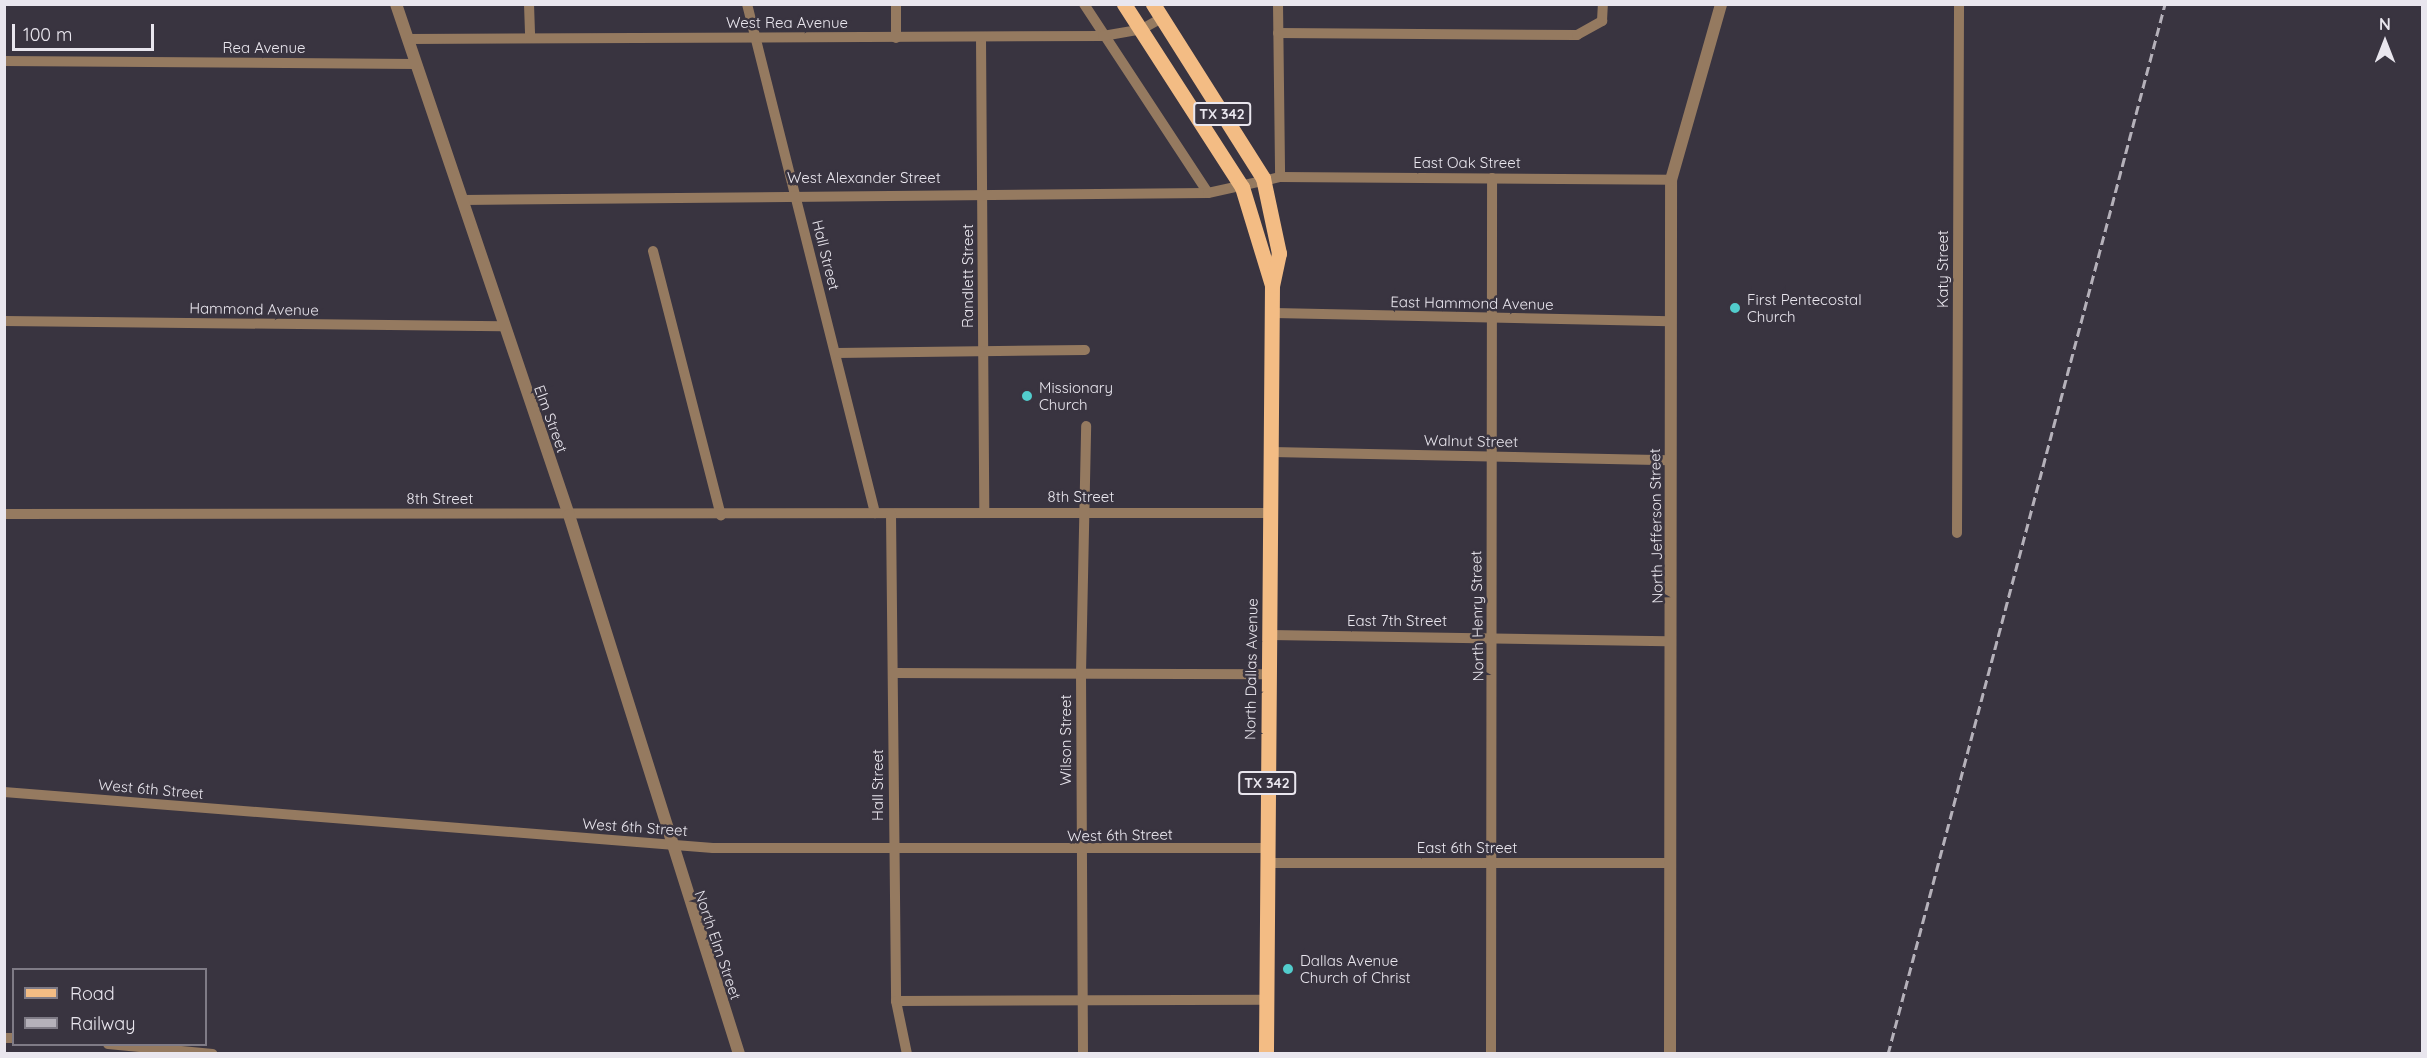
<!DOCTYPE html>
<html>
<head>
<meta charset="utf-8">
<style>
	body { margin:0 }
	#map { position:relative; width:2427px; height:1058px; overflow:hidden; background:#393440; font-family:Quicksand,sans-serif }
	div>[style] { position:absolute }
	.minor>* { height:10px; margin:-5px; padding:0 5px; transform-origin:5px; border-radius:5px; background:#957a60 }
	.tertiary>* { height:12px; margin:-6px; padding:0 6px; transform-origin:6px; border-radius:6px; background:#957a60 }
	.primary>* { height:15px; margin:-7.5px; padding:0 7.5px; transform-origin:7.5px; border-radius:7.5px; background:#f3bc84 }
	.rail>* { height:3px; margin-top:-1.5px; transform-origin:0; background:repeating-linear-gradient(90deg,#b5b1ba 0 9px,transparent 0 13.5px) }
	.dots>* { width:16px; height:16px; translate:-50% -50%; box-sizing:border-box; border:3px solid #393440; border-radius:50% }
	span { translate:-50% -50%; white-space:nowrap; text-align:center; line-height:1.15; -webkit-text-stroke:5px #393440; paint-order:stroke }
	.shield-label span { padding:2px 4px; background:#393440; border:2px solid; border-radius:4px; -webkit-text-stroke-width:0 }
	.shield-label { font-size:14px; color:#e9e6ee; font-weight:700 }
	.street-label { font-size:15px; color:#e9e6ee }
	.poi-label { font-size:15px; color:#e9e6ee }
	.left { translate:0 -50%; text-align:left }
	.frame { position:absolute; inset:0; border:6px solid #e9e6ee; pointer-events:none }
	.legend { position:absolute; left:12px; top:968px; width:195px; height:78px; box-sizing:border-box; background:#393440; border:2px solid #7f7b86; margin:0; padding:8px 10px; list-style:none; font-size:18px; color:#e9e6ee }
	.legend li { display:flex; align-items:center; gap:12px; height:30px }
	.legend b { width:30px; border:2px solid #7f7b86 }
	.north { position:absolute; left:2355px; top:12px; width:60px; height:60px; -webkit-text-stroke:4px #393440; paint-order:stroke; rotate:0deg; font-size:16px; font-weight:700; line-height:24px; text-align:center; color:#e9e6ee }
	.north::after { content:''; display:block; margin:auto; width:21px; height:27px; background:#e9e6ee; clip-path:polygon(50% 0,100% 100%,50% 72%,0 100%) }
	.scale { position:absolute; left:12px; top:24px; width:142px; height:27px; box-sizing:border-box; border:3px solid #e9e6ee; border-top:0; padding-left:8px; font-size:18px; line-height:21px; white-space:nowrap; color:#e9e6ee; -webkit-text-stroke:4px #393440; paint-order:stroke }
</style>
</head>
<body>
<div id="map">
	<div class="minor">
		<div style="left:529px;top:4px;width:34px;rotate:88deg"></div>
		<div style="left:747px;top:4px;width:525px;rotate:75.88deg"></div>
		<div style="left:896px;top:4px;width:34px;rotate:90deg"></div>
		<div style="left:1084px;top:4px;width:226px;rotate:56.7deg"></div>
		<div style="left:1278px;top:4px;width:173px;rotate:89.3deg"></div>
		<div style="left:1278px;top:33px;width:299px;rotate:0.4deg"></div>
		<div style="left:1577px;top:35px;width:29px;rotate:-29deg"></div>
		<div style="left:1602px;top:21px;width:17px;rotate:-87deg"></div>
		<div style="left:981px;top:38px;width:475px;rotate:89.6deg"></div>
		<div style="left:408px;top:39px;width:695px;rotate:-0.25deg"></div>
		<div style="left:1103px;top:36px;width:40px;rotate:-10deg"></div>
		<div style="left:1142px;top:29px;width:23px;rotate:-29deg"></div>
		<div style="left:4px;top:61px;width:412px;rotate:0.4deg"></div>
		<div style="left:463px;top:200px;width:745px;rotate:-0.54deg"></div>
		<div style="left:1208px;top:193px;width:74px;rotate:-12.5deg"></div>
		<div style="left:1280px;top:177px;width:391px;rotate:0.4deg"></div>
		<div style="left:653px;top:251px;width:273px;rotate:75.6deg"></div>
		<div style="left:1274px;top:313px;width:396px;rotate:1.2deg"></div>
		<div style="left:4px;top:321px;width:498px;rotate:0.6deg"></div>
		<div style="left:836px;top:353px;width:249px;rotate:-0.7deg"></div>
		<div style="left:1272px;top:452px;width:397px;rotate:1.2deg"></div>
		<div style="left:4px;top:514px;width:1267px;rotate:-0.05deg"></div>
		<div style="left:891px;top:514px;width:487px;rotate:89.4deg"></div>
		<div style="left:896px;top:1001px;width:54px;rotate:78.3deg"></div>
		<div style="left:1957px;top:533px;width:529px;rotate:-89.78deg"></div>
		<div style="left:1270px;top:635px;width:397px;rotate:0.9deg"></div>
		<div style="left:893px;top:673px;width:377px;rotate:0.2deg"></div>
		<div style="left:4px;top:792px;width:711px;rotate:4.52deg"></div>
		<div style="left:713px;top:848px;width:553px"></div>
		<div style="left:1266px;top:863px;width:402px"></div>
		<div style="left:896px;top:1001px;width:371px;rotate:-0.2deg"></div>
		<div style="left:4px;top:1038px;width:10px"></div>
		<div style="left:108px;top:1044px;width:105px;rotate:5.4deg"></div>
		<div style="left:1083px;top:1054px;width:381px;rotate:-90.3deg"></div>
		<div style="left:1081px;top:673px;width:247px;rotate:-88.8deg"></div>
		<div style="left:1491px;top:1054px;width:876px;rotate:-89.93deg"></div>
	</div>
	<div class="tertiary">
		<div style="left:396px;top:4px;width:539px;rotate:71.3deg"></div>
		<div style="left:569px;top:515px;width:565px;rotate:72.49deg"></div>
		<div style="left:1670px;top:1054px;width:874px;rotate:-89.93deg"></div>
		<div style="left:1671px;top:180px;width:183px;rotate:-74.1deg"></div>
	</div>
	<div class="primary">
		<div style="left:1124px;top:4px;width:218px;rotate:57.2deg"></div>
		<div style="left:1242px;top:187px;width:102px;rotate:73deg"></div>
		<div style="left:1272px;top:285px;width:769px;rotate:90.45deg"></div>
		<div style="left:1153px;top:4px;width:206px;rotate:57.7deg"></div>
		<div style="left:1263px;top:178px;width:77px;rotate:78deg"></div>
		<div style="left:1279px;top:253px;width:33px;rotate:102deg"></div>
	</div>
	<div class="rail">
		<div style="left:1888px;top:1054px;width:1086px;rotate:-75.22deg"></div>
	</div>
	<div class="dots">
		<div style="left:1735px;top:308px;background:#52cdcd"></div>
		<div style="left:1027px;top:396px;background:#52cdcd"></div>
		<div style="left:1288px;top:969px;background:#52cdcd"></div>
	</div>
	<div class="shield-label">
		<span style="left:1222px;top:114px">TX 342</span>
		<span style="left:1267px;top:783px">TX 342</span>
	</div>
	<div class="street-label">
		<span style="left:787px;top:23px">West Rea Avenue</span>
		<span style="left:264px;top:48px">Rea Avenue</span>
		<span style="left:1467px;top:163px">East Oak Street</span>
		<span style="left:864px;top:178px">West Alexander Street</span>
		<span style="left:826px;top:255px;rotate:76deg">Hall Street</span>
		<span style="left:1943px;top:269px;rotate:-90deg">Katy Street</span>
		<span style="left:968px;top:276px;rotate:-90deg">Randlett Street</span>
		<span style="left:1472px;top:303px;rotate:1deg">East Hammond Avenue</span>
		<span style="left:254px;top:309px;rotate:1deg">Hammond Avenue</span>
		<span style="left:551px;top:419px;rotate:70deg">Elm Street</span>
		<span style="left:1471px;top:441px;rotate:1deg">Walnut Street</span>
		<span style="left:1081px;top:497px">8th Street</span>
		<span style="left:440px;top:499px">8th Street</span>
		<span style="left:1656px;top:526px;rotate:-91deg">North Jefferson Street</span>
		<span style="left:1477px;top:616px;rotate:-91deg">North Henry Street</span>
		<span style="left:1397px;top:621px">East 7th Street</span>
		<span style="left:1251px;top:669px;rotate:-89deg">North Dallas Avenue</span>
		<span style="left:1066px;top:740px;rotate:-90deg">Wilson Street</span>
		<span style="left:878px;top:785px;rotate:-90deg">Hall Street</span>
		<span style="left:151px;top:789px;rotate:5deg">West 6th Street</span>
		<span style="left:635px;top:827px;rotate:4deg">West 6th Street</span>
		<span style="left:1120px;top:835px;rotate:-1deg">West 6th Street</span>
		<span style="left:1467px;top:848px">East 6th Street</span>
		<span style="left:718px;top:945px;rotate:71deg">North Elm Street</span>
	</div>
	<div class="poi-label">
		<span class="left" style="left:1747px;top:308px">First Pentecostal<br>Church</span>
		<span class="left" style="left:1039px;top:396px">Missionary<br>Church</span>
		<span class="left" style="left:1300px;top:969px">Dallas Avenue<br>Church of Christ</span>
	</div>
	<div class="frame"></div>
	<ul class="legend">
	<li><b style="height:8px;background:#f3bc84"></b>Road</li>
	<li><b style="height:8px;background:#b5b1ba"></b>Railway</li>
	</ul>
	<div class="north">N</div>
	<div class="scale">100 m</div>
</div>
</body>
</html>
